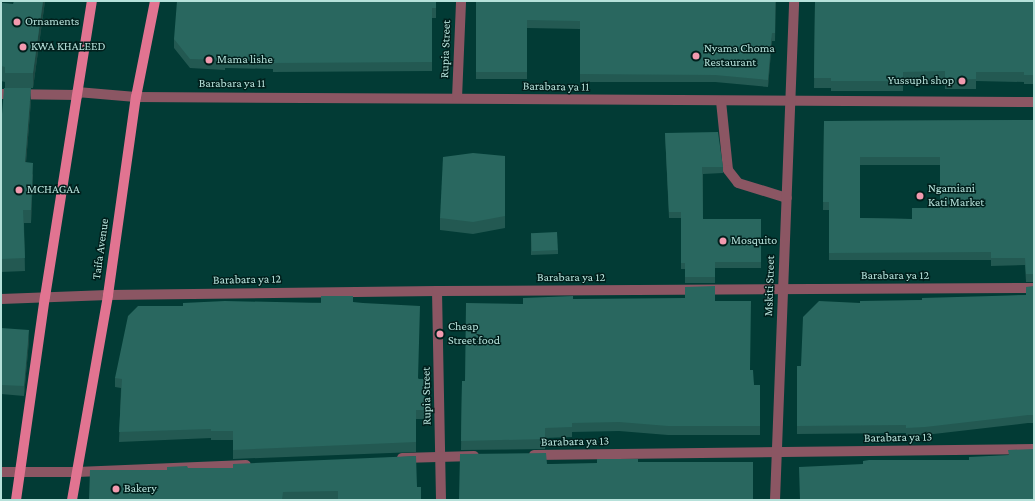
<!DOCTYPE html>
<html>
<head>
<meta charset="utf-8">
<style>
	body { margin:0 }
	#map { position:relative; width:1035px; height:501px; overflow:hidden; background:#023b35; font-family:"Crimson Pro",serif }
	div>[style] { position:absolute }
	.minor>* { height:10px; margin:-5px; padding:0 5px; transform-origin:5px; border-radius:5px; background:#8b5663 }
	.major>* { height:10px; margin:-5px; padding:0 5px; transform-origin:5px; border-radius:5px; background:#e17491 }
	.wall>* { inset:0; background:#235952 }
	.shaded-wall>* { inset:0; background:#1d4842 }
	.building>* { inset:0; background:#29675f; transform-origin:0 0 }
	.dots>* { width:11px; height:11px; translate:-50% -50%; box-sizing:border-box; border:2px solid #011f1c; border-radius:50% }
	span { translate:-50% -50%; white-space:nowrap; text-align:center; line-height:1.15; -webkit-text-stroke:3px #011f1c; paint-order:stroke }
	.poi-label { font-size:12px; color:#b6e1da }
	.left { translate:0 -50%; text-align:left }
	.right { translate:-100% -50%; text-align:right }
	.street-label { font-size:12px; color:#b6e1da }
	.frame { position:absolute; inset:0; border:2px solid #b6e1da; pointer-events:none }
</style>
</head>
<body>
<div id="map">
	<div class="minor">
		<div style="left:77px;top:92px;width:59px;rotate:4.8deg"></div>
		<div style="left:136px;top:97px;width:898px;rotate:0.32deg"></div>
		<div style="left:1px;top:94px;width:77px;rotate:0.7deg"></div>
		<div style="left:457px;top:98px;width:97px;rotate:-87.6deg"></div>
		<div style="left:721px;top:101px;width:69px;rotate:84.2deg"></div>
		<div style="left:728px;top:170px;width:16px;rotate:52deg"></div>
		<div style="left:738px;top:183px;width:51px;rotate:17deg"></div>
		<div style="left:437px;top:291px;width:209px;rotate:88.9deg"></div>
		<div style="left:1px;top:299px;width:107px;rotate:-2.1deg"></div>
		<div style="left:108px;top:295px;width:329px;rotate:-0.7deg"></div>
		<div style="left:437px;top:291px;width:597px;rotate:-0.29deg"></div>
		<div style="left:534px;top:455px;width:500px;rotate:-0.69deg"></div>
		<div style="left:402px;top:458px;width:72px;rotate:-1.6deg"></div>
		<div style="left:1px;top:472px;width:76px"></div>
		<div style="left:77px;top:472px;width:169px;rotate:-2.4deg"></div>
		<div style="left:775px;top:500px;width:499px;rotate:-87.8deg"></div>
	</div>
	<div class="major">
		<div style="left:16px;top:500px;width:205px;rotate:-81.9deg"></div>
		<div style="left:45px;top:297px;width:300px;rotate:-81deg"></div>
		<div style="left:72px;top:500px;width:208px;rotate:-80deg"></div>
		<div style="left:108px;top:295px;width:200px;rotate:-82deg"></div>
		<div style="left:136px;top:97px;width:98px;rotate:-78.8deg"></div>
	</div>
	<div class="wall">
		<div style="clip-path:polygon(45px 1px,33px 88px,5px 88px,5px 82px,1px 81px,1px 3px,13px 4px)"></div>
		<div style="clip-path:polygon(436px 1px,436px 18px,432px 18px,432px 71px,273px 72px,273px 69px,225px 68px,225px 70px,190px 68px,174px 48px,174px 39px)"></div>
		<div style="clip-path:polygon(476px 1px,776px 1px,775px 41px,772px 41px,768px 87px,715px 82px,580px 82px,580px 29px,527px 28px,527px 79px,476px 79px)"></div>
		<div style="clip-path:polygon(815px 1px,1034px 1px,1034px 84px,1024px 84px,1024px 82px,976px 81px,976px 89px,945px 89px,945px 80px,903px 81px,903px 91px,831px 91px,831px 88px,814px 88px)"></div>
		<div style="clip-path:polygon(31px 101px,26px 162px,33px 175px,31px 223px,24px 223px,25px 271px,1px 272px,1px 114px)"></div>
		<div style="clip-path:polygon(evenodd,1034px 120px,1034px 282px,1026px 282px,1025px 265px,991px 266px,991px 260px,829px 260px,829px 210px,823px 210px,824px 121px,1034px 120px,860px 165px,940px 165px,940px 208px,912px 219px,860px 218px,860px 165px)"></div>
		<div style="clip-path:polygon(665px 133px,723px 167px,723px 173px,703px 174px,703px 219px,761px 219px,761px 268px,715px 268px,715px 283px,685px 283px,685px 269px,681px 269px,681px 218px,669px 218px)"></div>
		<div style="clip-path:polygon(505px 156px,505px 228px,473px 234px,440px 230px,440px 218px)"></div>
		<div style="clip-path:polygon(531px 233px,558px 250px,558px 254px,531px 255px)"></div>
		<div style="clip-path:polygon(1034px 286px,1034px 423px,1028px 423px,925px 435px,906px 436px,906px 433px,797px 434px,797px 366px,801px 366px,860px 303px,1026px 295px)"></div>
		<div style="clip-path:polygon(573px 299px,715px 301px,750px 370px,754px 385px,760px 385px,760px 435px,668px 435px,619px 431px,572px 432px,572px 437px,545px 438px,545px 449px,461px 450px,462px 381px,465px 381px,523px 304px)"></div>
		<div style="clip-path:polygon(353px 302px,419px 379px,425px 410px,425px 419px,416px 419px,416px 452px,233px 459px,233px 440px,211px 440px,211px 438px,119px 442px,121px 388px,115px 387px,115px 378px,183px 306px)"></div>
		<div style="clip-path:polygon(1px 328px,29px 340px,24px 396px,1px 394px)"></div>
		<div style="clip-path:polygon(416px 456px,338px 500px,283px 500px,167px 470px,188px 468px,233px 468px)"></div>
	</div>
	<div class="shaded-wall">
		<div style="clip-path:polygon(43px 1px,45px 1px,33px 88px,33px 73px)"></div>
		<div style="clip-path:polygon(772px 33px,772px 41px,768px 87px,768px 80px)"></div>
		<div style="clip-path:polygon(31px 88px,31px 101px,25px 175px,25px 162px)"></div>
		<div style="clip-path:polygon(33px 163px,33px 175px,31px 223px,31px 210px)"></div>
		<div style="clip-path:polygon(29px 330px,29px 340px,24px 396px,24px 386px)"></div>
	</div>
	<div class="building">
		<div style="clip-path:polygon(14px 1px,43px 1px,33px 73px,5px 73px,5px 67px,1px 66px,1px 3px,13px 4px)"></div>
		<div style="clip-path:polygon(177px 1px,436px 1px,436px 8px,432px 8px,432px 62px,273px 63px,273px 60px,225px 58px,225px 60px,190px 59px,174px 39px)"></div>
		<div style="clip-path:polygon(476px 1px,775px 1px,775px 33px,772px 33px,768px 80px,715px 75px,580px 74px,580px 21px,527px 20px,527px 72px,476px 72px)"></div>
		<div style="clip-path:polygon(815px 1px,1034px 1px,1034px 75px,1024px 75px,1024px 72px,976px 72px,976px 79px,945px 80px,945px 71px,903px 72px,903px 81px,831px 81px,831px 78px,814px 78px)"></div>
		<div style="clip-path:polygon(4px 88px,31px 88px,25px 162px,33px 163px,31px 210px,23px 210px,25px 258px,1px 259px,1px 114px,2px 114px)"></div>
		<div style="clip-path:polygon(evenodd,1034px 120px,1034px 274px,1026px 274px,1025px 258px,991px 258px,991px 252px,829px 253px,829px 202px,823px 202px,824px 121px,1034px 120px,860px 157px,940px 157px,940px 208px,912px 208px,912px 219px,860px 218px,860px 157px)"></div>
		<div style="clip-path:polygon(718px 132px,723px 167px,702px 167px,703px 219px,761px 219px,761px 262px,715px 262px,715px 277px,685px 277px,685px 263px,681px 263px,681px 212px,669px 212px,665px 133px)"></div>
		<div style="clip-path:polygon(473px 153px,505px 156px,505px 216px,473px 222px,440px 218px,443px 157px)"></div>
		<div style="left:557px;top:232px;width:18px;height:26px;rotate:87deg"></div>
		<div style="clip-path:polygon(715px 286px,715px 301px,751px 301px,750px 370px,753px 370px,754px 385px,760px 385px,760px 426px,668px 426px,619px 422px,572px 423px,572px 427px,545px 428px,545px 439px,461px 441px,462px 381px,465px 381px,466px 303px,523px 304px,523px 298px,573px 296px,573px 299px,685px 298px,685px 287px)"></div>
		<div style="clip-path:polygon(1034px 286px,1034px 415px,1028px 415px,925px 427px,906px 428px,906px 425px,797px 426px,797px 366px,801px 366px,803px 317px,819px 301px,860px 303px,860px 301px,922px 300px,922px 298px,1026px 295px,1026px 287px)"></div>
		<div style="clip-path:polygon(321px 296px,353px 296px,353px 302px,363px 303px,420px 306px,418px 379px,424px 379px,425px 410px,416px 410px,416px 442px,233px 450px,233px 431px,211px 431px,211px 429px,119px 432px,122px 379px,115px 378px,128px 316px,138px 306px,183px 306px,183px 303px,225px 301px,321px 303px)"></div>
		<div style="clip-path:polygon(1px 328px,29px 330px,24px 386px,1px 385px)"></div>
		<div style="clip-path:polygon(1034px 449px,1034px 500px,800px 500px,799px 467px,863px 464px,863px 461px,869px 460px,969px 460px,969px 457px,1009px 455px,1008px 450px)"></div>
		<div style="clip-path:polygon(546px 453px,547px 464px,551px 464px,597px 463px,597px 459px,638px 459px,638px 462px,753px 462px,753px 500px,459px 500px,460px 454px)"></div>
		<div style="clip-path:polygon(416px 456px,417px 487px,421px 487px,421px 500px,338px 500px,338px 491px,283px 492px,282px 500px,89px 500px,90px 470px,167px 470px,167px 467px,187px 466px,188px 468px,233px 468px,233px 464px)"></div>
	</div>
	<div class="dots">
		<div style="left:17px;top:22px;background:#f29aaf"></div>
		<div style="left:23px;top:47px;background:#f29aaf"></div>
		<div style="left:696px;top:56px;background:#f29aaf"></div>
		<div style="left:209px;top:60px;background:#f29aaf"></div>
		<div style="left:962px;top:81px;background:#f29aaf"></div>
		<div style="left:19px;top:190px;background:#f29aaf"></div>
		<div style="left:920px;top:196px;background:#f29aaf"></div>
		<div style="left:723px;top:241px;background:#f29aaf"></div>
		<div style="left:440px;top:334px;background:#f29aaf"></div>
		<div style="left:116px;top:489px;background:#f29aaf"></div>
	</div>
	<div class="poi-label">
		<span class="left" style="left:25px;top:22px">Ornaments</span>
		<span class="left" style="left:31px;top:47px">KWA KHALEED</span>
		<span class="left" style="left:704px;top:56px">Nyama Choma<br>Restaurant</span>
		<span class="left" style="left:217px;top:60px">Mama lishe</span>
		<span class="right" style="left:954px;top:81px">Yussuph shop</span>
		<span class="left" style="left:928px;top:196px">Ngamiani<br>Kati Market</span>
		<span class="left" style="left:27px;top:190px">MCHAGAA</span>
		<span class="left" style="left:731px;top:241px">Mosquito</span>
		<span class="left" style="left:448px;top:334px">Cheap<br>Street food</span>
		<span class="left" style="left:124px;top:489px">Bakery</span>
	</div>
	<div class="street-label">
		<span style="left:446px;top:49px;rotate:-88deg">Rupia Street</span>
		<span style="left:232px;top:84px">Barabara ya 11</span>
		<span style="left:556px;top:87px;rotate:1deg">Barabara ya 11</span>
		<span style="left:101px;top:249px;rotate:-82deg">Taifa Avenue</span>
		<span style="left:895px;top:276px">Barabara ya 12</span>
		<span style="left:571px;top:278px">Barabara ya 12</span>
		<span style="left:247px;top:280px;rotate:-1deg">Barabara ya 12</span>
		<span style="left:770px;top:286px;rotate:-88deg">Mskiti Street</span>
		<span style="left:427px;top:396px;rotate:-91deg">Rupia Street</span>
		<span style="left:898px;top:438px;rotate:-1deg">Barabara ya 13</span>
		<span style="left:575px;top:442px;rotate:-1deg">Barabara ya 13</span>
	</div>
	<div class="frame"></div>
</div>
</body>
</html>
